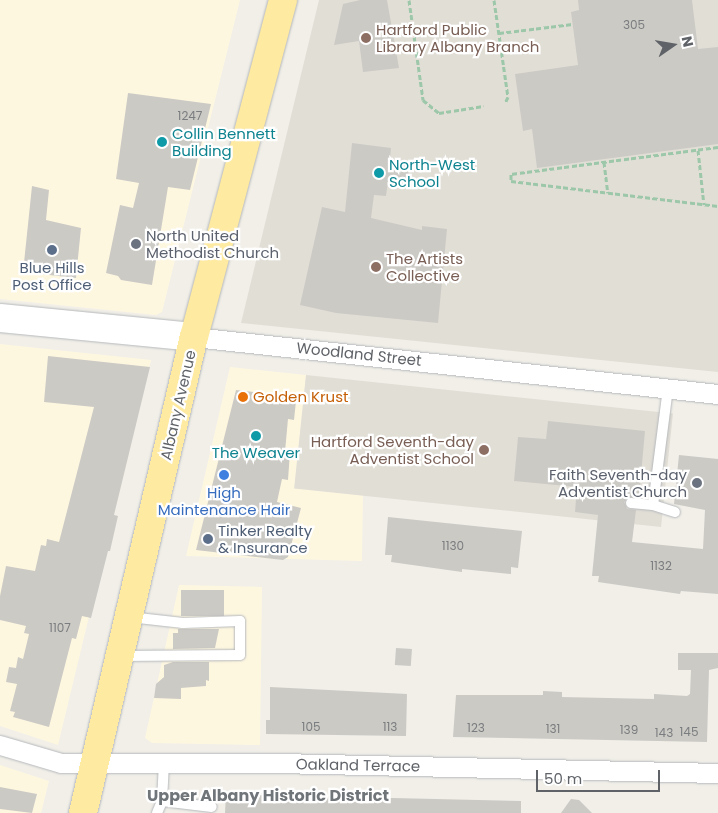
<!DOCTYPE html>
<html>
<head>
<meta charset="utf-8">
<style>
	body { margin:0 }
	#map { position:relative; width:718px; height:813px; overflow:hidden; background:#f1efe8; font-family:Poppins,sans-serif }
	div>[style] { position:absolute }
	.commercial>* { inset:0; background:#fef7e0 }
	.education>* { inset:0; background:#e1ded6; transform-origin:0 0 }
	.building>* { inset:0; background:#cccac5; transform-origin:0 0 }
	.path>* { height:3px; margin-top:-1.5px; transform-origin:0; background:repeating-linear-gradient(90deg,#9cc7a9 0 5px,transparent 0 7.5px) }
	.roads { filter:drop-shadow(0 0 1px #b5b8bc) drop-shadow(0 0 1px #b5b8bc) }
	.service>* { height:10px; margin:-5px; padding:0 5px; transform-origin:5px; border-radius:5px; background:#fff }
	.minor>* { height:19px; margin:-9.5px; padding:0 9.5px; transform-origin:9.5px; border-radius:9.5px; background:#fff }
	.secondary>* { height:28px; margin:-14px; padding:0 14px; transform-origin:14px; border-radius:14px; background:#fff }
	.trunk>* { height:28px; margin:-14px; padding:0 14px; transform-origin:14px; border-radius:14px; background:#feeaa1 }
	.dots>* { width:14px; height:14px; translate:-50% -50%; box-sizing:border-box; border:2px solid #fff; border-radius:50% }
	span { translate:-50% -50%; white-space:nowrap; text-align:center; line-height:1.15; -webkit-text-stroke:4.5px #fff; paint-order:stroke }
	.number-label { font-size:12px; color:#7a7d7f }
	.number-label span { -webkit-text-stroke-width:0 }
	.education-label { font-size:15px; color:#785e54 }
	.left { translate:0 -50%; text-align:left }
	.right { translate:-100% -50%; text-align:right }
	.culture-label { font-size:15px; color:#0d838f }
	.worship-label { font-size:15px; color:#5b616d }
	.service-label { font-size:15px; color:#4e5e75 }
	.street-label { font-size:15px; color:#5f6368 }
	.food-label { font-size:15px; color:#c56008 }
	.shop-label { font-size:15px; color:#366cbe }
	.neighbourhood-label { font-size:16px; color:#70757a; font-weight:700 }
	.north { position:absolute; left:648px; top:20px; width:50px; height:50px; -webkit-text-stroke:4px #fff; paint-order:stroke; rotate:77deg; font-size:14px; font-weight:700; line-height:20px; text-align:center; color:#5f6368 }
	.north::after { content:''; display:block; margin:auto; width:18px; height:22px; background:#5f6368; clip-path:polygon(50% 0,100% 100%,50% 72%,0 100%) }
	.scale { position:absolute; left:536px; top:770px; width:124px; height:22px; box-sizing:border-box; border:2px solid #5f6368; border-top:0; padding-left:6px; font-size:15px; line-height:18px; white-space:nowrap; color:#5f6368; -webkit-text-stroke:4px #fff; paint-order:stroke }
</style>
</head>
<body>
<div id="map">
	<div class="commercial">
		<div style="clip-path:polygon(0 0,240px 0,162px 312px,156px 315px,0 299px)"></div>
		<div style="clip-path:polygon(0 344px,151px 360px,58px 745px,0 726px)"></div>
		<div style="clip-path:polygon(230px 367px,306px 375px,295px 487px,363px 494px,362px 561px,186px 556px)"></div>
		<div style="clip-path:polygon(179px 585px,262px 587px,260px 745px,152px 743px,145px 738px)"></div>
		<div style="clip-path:polygon(0 765px,49px 781px,41px 813px,0 813px)"></div>
	</div>
	<div class="education">
		<div style="clip-path:polygon(319px 0,718px 0,718px 372px,241px 323px)"></div>
		<div style="left:306px;top:375px;width:369px;height:114px;rotate:6deg"></div>
	</div>
	<div class="building">
		<div style="clip-path:polygon(360px 0,387px 0,399px 68px,363px 72px,359px 41px,334px 45px,343px 4px)"></div>
		<div style="clip-path:polygon(578px 0,692px 0,698px 49px,718px 47px,718px 144px,537px 168px,532px 129px,523px 131px,515px 74px,578px 65px,571px 12px,579px 10px)"></div>
		<div style="clip-path:polygon(128px 93px,211px 104px,190px 190px,168px 187px,152px 285px,121px 280px,118px 276px,106px 273px,120px 205px,133px 208px,139px 183px,116px 179px)"></div>
		<div style="clip-path:polygon(352px 143px,391px 148px,390px 159px,395px 160px,395px 164px,409px 166px,408px 183px,388px 181px,386px 196px,374px 195px,371px 218px,422px 230px,422px 226px,447px 229px,438px 323px,336px 313px,300px 305px,322px 207px,345px 212px)"></div>
		<div style="clip-path:polygon(32px 186px,49px 190px,46px 220px,81px 228px,76px 278px,23px 272px)"></div>
		<div style="clip-path:polygon(48px 356px,150px 367px,114px 515px,118px 516px,110px 551px,108px 551px,91px 618px,82px 616px,76px 639px,72px 638px,49px 727px,13px 717px,15px 712px,10px 711px,17px 684px,6px 682px,9px 667px,16px 668px,18px 657px,23px 659px,29px 634px,24px 633px,26px 626px,0 620px,0 596px,6px 566px,35px 571px,41px 545px,46px 546px,47px 539px,59px 542px,94px 407px,44px 402px)"></div>
		<div style="clip-path:polygon(236px 390px,290px 396px,290px 400px,296px 401px,294px 420px,288px 419px,285px 452px,290px 452px,288px 480px,282px 479px,277px 502px,301px 508px,288px 557px,283px 560px,196px 550px)"></div>
		<div style="clip-path:polygon(548px 421px,645px 431px,639px 497px,629px 497px,624px 502px,627px 509px,636px 510px,632px 542px,703px 549px,705px 510px,674px 504px,679px 455px,718px 459px,718px 594px,681px 591px,680px 594px,598px 582px,599px 576px,592px 576px,598px 515px,575px 512px,577px 487px,514px 481px,518px 437px,546px 439px)"></div>
		<div style="clip-path:polygon(388px 517px,522px 531px,518px 568px,511px 567px,511px 574px,462px 569px,462px 572px,391px 562px,392px 555px,385px 555px)"></div>
		<div style="left:181px;top:590px;width:43px;height:26px"></div>
		<div style="clip-path:polygon(178px 629px,219px 629px,215px 648px,173px 649px,173px 633px,178px 633px)"></div>
		<div style="left:396px;top:648px;width:16px;height:17px;rotate:4deg"></div>
		<div style="clip-path:polygon(678px 653px,718px 653px,718px 668px,709px 670px,707px 742px,453px 737px,456px 695px,543px 695px,543px 691px,562px 692px,562px 697px,654px 699px,654px 694px,687px 696px,690px 694px,691px 670px,678px 670px)"></div>
		<div style="clip-path:polygon(173px 662px,209px 662px,209px 681px,206px 680px,206px 686px,181px 688px,181px 699px,154px 698px,156px 684px,164px 677px,164px 665px)"></div>
		<div style="clip-path:polygon(270px 687px,407px 694px,406px 736px,266px 734px,266px 720px,270px 720px)"></div>
		<div style="clip-path:polygon(0 787px,37px 794px,32px 813px,0 809px)"></div>
		<div style="clip-path:polygon(226px 794px,521px 801px,521px 813px,225px 813px)"></div>
		<div style="clip-path:polygon(571px 799px,579px 800px,592px 813px,561px 813px)"></div>
	</div>
	<div class="path">
		<div style="left:409px;top:0;width:101px;rotate:82deg"></div>
		<div style="left:423px;top:100px;width:21px;rotate:39deg"></div>
		<div style="left:439px;top:113px;width:45px;rotate:-9deg"></div>
		<div style="left:494px;top:0;width:98px;rotate:81.8deg"></div>
		<div style="left:508px;top:97px;width:7px;rotate:117deg"></div>
		<div style="left:499px;top:33px;width:74px;rotate:-7deg"></div>
		<div style="left:718px;top:147px;width:209px;rotate:172.6deg"></div>
		<div style="left:511px;top:174px;width:7px;rotate:90deg"></div>
		<div style="left:511px;top:181px;width:209px;rotate:6.9deg"></div>
		<div style="left:698px;top:150px;width:55px;rotate:83.8deg"></div>
		<div style="left:604px;top:162px;width:31px;rotate:83deg"></div>
	</div>
	<div class="roads">
		<div class="service">
			<div style="left:631px;top:503px;width:22px;rotate:5deg"></div>
			<div style="left:653px;top:505px;width:118px;rotate:-82.7deg"></div>
			<div style="left:653px;top:505px;width:23px;rotate:18deg"></div>
			<div style="left:121px;top:656px;width:119px;rotate:-0.5deg"></div>
			<div style="left:240px;top:655px;width:34px;rotate:-90deg"></div>
			<div style="left:240px;top:621px;width:57px;rotate:178deg"></div>
			<div style="left:183px;top:623px;width:54px;rotate:-173.7deg"></div>
			<div style="left:162px;top:801px;width:50px;rotate:6.8deg"></div>
			<div style="left:157px;top:813px;width:13px;rotate:-67deg"></div>
			<div style="left:162px;top:801px;width:39px;rotate:-87deg"></div>
		</div>
		<div class="minor">
			<div style="left:194px;top:337px;width:527px;rotate:6.21deg"></div>
			<div style="left:0;top:745px;width:64px;rotate:16.4deg"></div>
			<div style="left:61px;top:763px;width:217px"></div>
			<div style="left:278px;top:763px;width:440px;rotate:1.3deg"></div>
		</div>
		<div class="secondary">
			<div style="left:0;top:318px;width:195px;rotate:5.6deg"></div>
		</div>
		<div class="trunk">
			<div style="left:83px;top:813px;width:489px;rotate:-76.9deg"></div>
			<div style="left:194px;top:337px;width:349px;rotate:-75.2deg"></div>
		</div>
	</div>
	<div class="dots">
		<div style="left:366px;top:38px;background:#8d6e63"></div>
		<div style="left:162px;top:142px;background:#0f9aa8"></div>
		<div style="left:379px;top:173px;background:#0f9aa8"></div>
		<div style="left:136px;top:244px;background:#6b7280"></div>
		<div style="left:52px;top:250px;background:#5c6f8a"></div>
		<div style="left:376px;top:267px;background:#8d6e63"></div>
		<div style="left:243px;top:397px;background:#e8710a"></div>
		<div style="left:256px;top:436px;background:#0f9aa8"></div>
		<div style="left:484px;top:450px;background:#8d6e63"></div>
		<div style="left:224px;top:475px;background:#3f7fe0"></div>
		<div style="left:697px;top:483px;background:#6b7280"></div>
		<div style="left:208px;top:539px;background:#5c6f8a"></div>
	</div>
	<div class="number-label">
		<span style="left:634px;top:25px">305</span>
		<span style="left:190px;top:116px">1247</span>
		<span style="left:453px;top:546px">1130</span>
		<span style="left:661px;top:566px">1132</span>
		<span style="left:60px;top:628px">1107</span>
		<span style="left:311px;top:727px">105</span>
		<span style="left:390px;top:727px">113</span>
		<span style="left:476px;top:728px">123</span>
		<span style="left:553px;top:729px">131</span>
		<span style="left:629px;top:730px">139</span>
		<span style="left:689px;top:732px">145</span>
		<span style="left:664px;top:733px">143</span>
	</div>
	<div class="education-label">
		<span class="left" style="left:376px;top:38px">Hartford Public<br>Library Albany Branch</span>
		<span class="left" style="left:386px;top:267px">The Artists<br>Collective</span>
		<span class="right" style="left:474px;top:450px">Hartford Seventh-day<br>Adventist School</span>
	</div>
	<div class="culture-label">
		<span class="left" style="left:172px;top:142px">Collin Bennett<br>Building</span>
		<span class="left" style="left:389px;top:173px">North-West<br>School</span>
		<span style="left:256px;top:453px">The Weaver</span>
	</div>
	<div class="worship-label">
		<span class="left" style="left:146px;top:244px">North United<br>Methodist Church</span>
		<span class="right" style="left:687px;top:483px">Faith Seventh-day<br>Adventist Church</span>
	</div>
	<div class="service-label">
		<span style="left:52px;top:276px">Blue Hills<br>Post Office</span>
		<span class="left" style="left:218px;top:539px">Tinker Realty<br>&amp; Insurance</span>
	</div>
	<div class="street-label">
		<span style="left:359px;top:354px;rotate:6deg">Woodland Street</span>
		<span style="left:178px;top:405px;rotate:-77deg">Albany Avenue</span>
		<span style="left:358px;top:765px;rotate:1deg">Oakland Terrace</span>
	</div>
	<div class="food-label">
		<span class="left" style="left:253px;top:397px">Golden Krust</span>
	</div>
	<div class="shop-label">
		<span style="left:224px;top:501px">High<br>Maintenance Hair</span>
	</div>
	<div class="neighbourhood-label">
		<span style="left:268px;top:796px">Upper Albany Historic District</span>
	</div>
	<div class="north">N</div>
	<div class="scale">50 m</div>
</div>
</body>
</html>
